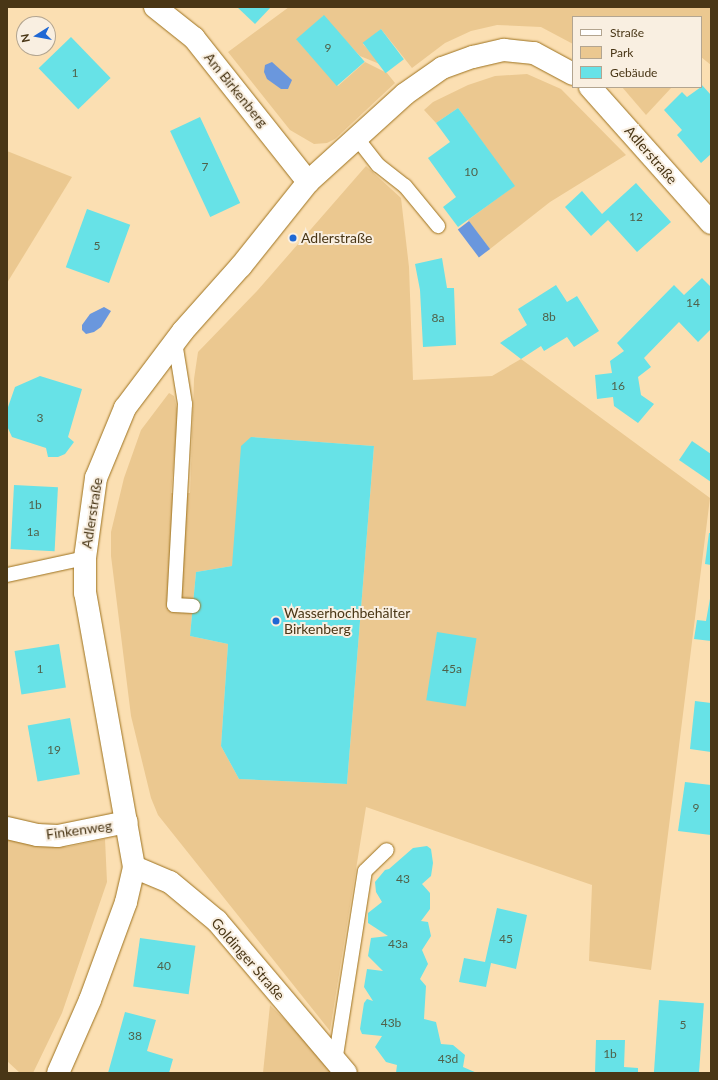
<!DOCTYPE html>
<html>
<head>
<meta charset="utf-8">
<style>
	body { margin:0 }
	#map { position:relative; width:718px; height:1080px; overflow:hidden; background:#fbdfb2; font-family:Lato,sans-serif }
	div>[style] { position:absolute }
	.green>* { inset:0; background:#ebc890 }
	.water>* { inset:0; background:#6a97dd; transform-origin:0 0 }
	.building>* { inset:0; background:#67e2e7; transform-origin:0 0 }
	.roads { filter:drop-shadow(0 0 1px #9d711d) drop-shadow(0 0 1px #9d711d) }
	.service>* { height:14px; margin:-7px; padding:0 7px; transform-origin:7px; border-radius:7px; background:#fff }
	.minor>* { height:22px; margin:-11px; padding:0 11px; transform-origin:11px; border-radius:11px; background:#fff }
	.dots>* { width:11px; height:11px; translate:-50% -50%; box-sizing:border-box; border:2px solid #f9efe1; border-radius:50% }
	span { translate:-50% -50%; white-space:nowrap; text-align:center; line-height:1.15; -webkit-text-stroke:4px #f9efe1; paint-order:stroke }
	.number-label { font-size:12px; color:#50614a }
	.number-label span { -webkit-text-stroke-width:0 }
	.street-label { font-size:14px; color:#493616 }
	.poi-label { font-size:14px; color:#493616 }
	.left { translate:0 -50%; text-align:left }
	.frame { position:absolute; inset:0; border:8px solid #493616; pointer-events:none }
	.legend { position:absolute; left:572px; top:16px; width:130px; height:72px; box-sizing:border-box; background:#f9efe1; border:1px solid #b3a590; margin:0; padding:5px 7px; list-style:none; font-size:12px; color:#493616 }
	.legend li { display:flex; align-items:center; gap:8px; height:20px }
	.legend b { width:20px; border:1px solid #b3a590 }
	.north { position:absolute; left:16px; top:16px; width:40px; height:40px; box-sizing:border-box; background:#f9efe1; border:1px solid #b3a590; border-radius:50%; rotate:259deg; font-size:11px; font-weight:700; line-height:16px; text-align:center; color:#493616 }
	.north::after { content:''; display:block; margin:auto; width:14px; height:18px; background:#1f68d4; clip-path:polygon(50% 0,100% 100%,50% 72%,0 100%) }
</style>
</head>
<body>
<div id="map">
	<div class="green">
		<div style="clip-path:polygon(289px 7px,711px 7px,711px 65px,701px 57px,701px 17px,573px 17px,573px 44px,541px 27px,497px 25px,471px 31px,445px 43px,412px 68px,381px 29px,363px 44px,382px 65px,360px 56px,323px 16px,297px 40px,338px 86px,365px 62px,387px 73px,395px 83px,335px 139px,327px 143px,314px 144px,290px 130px,228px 52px)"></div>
		<div style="clip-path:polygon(527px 74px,561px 89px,626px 155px,550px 202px,490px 249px,468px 220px,514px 186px,458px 108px,436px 123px,424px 110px,433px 102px,468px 85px,495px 76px)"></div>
		<div style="clip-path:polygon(622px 87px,672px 87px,646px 115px)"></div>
		<div style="clip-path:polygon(7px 151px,72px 177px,7px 283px)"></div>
		<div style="clip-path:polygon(evenodd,366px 166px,401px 198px,409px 267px,413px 380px,492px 376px,521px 359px,710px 498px,651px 970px,589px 961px,592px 885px,366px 807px,330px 1031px,158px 815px,151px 798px,131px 716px,111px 556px,111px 532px,124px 478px,141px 430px,169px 393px,174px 396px,178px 413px,171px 493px,190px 493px,194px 379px,198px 352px,257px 291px,366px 166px,251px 437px,374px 446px,347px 784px,239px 779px,221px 746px,228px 644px,190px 636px,196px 572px,232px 566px,251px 437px)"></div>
		<div style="clip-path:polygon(7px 837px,21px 843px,67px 847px,105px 839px,107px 882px,62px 1013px,33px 1073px,20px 1073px,7px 1061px)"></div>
		<div style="clip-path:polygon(270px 1005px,338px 1073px,263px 1073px)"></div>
	</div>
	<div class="water">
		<div style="clip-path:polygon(272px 62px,292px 80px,288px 89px,281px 89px,267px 79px,264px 72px,265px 65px)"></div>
		<div style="left:469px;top:221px;width:35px;height:14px;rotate:53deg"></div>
		<div style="clip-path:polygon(104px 307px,111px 311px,101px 327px,94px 332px,86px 334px,82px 330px,82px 325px,90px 314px)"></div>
	</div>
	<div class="building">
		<div style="clip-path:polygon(237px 7px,271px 7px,255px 24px)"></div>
		<div style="left:324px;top:15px;width:62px;height:37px;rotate:49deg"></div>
		<div style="left:381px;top:29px;width:38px;height:23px;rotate:53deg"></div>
		<div style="left:71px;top:37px;width:57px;height:45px;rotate:46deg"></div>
		<div style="clip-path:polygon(701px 84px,711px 95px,711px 154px,701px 163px,677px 135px,682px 130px,664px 110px,682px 92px,687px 97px,701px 87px)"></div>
		<div style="clip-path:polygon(458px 108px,515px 186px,458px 227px,443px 207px,456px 197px,428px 158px,450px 142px,436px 123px)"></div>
		<div style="left:200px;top:117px;width:95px;height:33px;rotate:65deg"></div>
		<div style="clip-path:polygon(636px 183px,671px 222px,637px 252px,608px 220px,591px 236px,565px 207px,582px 191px,602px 214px)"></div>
		<div style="left:87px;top:209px;width:46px;height:62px;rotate:20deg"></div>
		<div style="clip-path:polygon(442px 258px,447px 288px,454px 288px,456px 345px,423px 347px,420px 290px,415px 264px)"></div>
		<div style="clip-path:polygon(702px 278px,711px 287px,711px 329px,698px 342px,679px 322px,644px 358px,651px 367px,638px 377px,641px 395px,654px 404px,638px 423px,614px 406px,613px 397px,597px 399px,595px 375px,612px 373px,610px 361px,624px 351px,617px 343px,674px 285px,684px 295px)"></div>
		<div style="clip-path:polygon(556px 285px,567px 302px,577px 296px,599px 331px,574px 347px,567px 337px,544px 351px,541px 346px,521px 359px,500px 343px,527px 325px,518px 309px)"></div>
		<div style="clip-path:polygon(40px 376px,82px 389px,68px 437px,74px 442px,65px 454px,58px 457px,48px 457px,46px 448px,12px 437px,7px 426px,7px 410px,15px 387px)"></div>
		<div style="clip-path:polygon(251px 437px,374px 446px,347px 784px,239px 779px,221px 746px,228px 644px,190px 636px,196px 572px,232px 566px,241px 446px)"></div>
		<div style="clip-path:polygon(692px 441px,711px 454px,711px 482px,679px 460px)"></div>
		<div style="left:14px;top:485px;width:44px;height:64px;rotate:3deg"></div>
		<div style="clip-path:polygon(709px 533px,711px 533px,711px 565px,705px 564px)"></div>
		<div style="clip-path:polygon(711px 593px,711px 641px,694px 639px,697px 620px,706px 621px)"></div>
		<div style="left:437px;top:632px;width:40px;height:69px;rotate:9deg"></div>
		<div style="left:59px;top:644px;width:44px;height:45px;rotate:81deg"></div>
		<div style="clip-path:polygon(695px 701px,711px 703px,711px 752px,690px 749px)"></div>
		<div style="left:70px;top:718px;width:57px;height:43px;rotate:80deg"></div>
		<div style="clip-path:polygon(685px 782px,711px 785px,711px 835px,678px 831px)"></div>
		<div style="clip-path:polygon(427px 846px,431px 849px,433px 863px,431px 876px,422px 884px,430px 893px,430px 909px,421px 921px,428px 922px,431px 936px,422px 950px,428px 964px,420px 979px,426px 986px,424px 1019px,436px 1022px,441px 1044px,453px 1045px,465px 1055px,463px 1067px,477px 1073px,396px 1073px,397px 1065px,386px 1062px,375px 1047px,382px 1036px,362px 1034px,360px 1029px,364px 1003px,367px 999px,373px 1001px,364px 987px,367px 969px,383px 971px,368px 956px,371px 938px,388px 936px,368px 923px,368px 913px,382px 902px,376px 892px,375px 882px,385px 870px,389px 869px,413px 848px)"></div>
		<div style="clip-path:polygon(497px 908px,527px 915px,516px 969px,491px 963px,486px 987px,459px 982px,464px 958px,485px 962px)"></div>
		<div style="left:140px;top:938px;width:56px;height:49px;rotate:8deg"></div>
		<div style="left:659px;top:1000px;width:45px;height:73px;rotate:4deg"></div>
		<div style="clip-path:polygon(125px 1012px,156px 1020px,147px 1051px,173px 1059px,169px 1073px,108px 1073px)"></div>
		<div style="clip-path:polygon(596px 1040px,625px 1040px,624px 1067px,638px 1068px,638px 1073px,595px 1073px)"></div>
	</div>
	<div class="roads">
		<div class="service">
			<div style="left:356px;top:137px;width:36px;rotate:52deg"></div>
			<div style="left:378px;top:165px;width:34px;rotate:38deg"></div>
			<div style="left:405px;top:186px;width:52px;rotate:50.5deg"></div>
			<div style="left:175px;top:342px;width:63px;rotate:80.8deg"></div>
			<div style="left:185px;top:404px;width:201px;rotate:93.1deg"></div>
			<div style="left:174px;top:605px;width:19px;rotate:3deg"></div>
			<div style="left:7px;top:575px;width:80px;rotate:-12.3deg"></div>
			<div style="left:335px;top:1062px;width:193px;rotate:-81.1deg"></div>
			<div style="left:365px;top:871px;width:30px;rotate:-44deg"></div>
		</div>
		<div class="minor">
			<div style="left:155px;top:7px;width:50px;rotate:38.5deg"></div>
			<div style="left:194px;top:38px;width:184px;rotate:51.6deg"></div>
			<div style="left:590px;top:87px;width:182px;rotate:48.3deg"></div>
			<div style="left:7px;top:828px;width:31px;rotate:13deg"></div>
			<div style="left:37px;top:835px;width:21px;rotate:3deg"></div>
			<div style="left:58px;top:836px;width:70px;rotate:-11.5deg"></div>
			<div style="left:134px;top:867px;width:39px;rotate:23deg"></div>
			<div style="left:170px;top:882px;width:61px;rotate:39.7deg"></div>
			<div style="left:217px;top:921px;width:199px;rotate:49.7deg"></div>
			<div style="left:58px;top:1073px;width:80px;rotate:-66.3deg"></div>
			<div style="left:90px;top:1000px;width:104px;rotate:-69.8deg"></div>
			<div style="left:126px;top:902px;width:36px;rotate:-77deg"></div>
			<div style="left:134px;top:867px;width:278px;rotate:-100.1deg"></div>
			<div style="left:85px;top:593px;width:35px;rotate:-90deg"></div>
			<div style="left:85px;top:558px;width:81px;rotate:-82.2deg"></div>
			<div style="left:96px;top:478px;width:76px;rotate:-67.5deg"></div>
			<div style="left:125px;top:408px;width:96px;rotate:-53deg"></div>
			<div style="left:183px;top:331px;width:87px;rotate:-48.3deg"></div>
			<div style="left:241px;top:266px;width:107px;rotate:-51.4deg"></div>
			<div style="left:308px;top:182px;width:131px;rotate:-42.2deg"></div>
			<div style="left:405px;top:94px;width:45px;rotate:-35.1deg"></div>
			<div style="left:442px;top:68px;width:33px;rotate:-20deg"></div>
			<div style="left:473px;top:57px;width:32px;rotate:-13deg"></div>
			<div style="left:504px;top:50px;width:30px;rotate:6deg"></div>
			<div style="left:534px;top:53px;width:44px;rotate:28.3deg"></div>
		</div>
	</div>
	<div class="dots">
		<div style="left:293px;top:238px;background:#1f68d4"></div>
		<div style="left:276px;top:621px;background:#1f68d4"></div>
	</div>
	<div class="number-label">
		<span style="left:328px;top:48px">9</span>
		<span style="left:75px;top:73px">1</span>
		<span style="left:205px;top:167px">7</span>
		<span style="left:471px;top:172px">10</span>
		<span style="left:636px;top:217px">12</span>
		<span style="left:97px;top:246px">5</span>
		<span style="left:693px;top:303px">14</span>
		<span style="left:549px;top:317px">8b</span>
		<span style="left:438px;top:318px">8a</span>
		<span style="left:618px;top:386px">16</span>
		<span style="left:40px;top:418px">3</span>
		<span style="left:35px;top:505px">1b</span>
		<span style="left:33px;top:532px">1a</span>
		<span style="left:40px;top:669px">1</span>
		<span style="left:452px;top:669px">45a</span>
		<span style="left:54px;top:750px">19</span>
		<span style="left:696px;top:808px">9</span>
		<span style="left:403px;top:879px">43</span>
		<span style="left:506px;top:939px">45</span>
		<span style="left:398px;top:944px">43a</span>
		<span style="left:164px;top:966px">40</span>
		<span style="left:391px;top:1023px">43b</span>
		<span style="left:683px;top:1025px">5</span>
		<span style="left:135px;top:1036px">38</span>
		<span style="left:610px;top:1054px">1b</span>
		<span style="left:448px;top:1059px">43d</span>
	</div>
	<div class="street-label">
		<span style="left:236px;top:90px;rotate:51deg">Am Birkenberg</span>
		<span style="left:651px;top:155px;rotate:49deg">Adlerstraße</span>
		<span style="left:92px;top:513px;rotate:-81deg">Adlerstraße</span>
		<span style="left:79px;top:830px;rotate:-8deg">Finkenweg</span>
		<span style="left:248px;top:959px;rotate:49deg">Goldinger Straße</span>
	</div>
	<div class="poi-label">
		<span class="left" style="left:301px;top:238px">Adlerstraße</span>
		<span class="left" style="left:284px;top:621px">Wasserhochbehälter<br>Birkenberg</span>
	</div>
	<div class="frame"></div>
	<ul class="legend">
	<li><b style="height:5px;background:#fff"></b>Straße</li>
	<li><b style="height:11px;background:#ebc890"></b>Park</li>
	<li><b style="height:11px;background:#67e2e7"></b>Gebäude</li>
	</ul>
	<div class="north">N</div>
</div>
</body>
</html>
